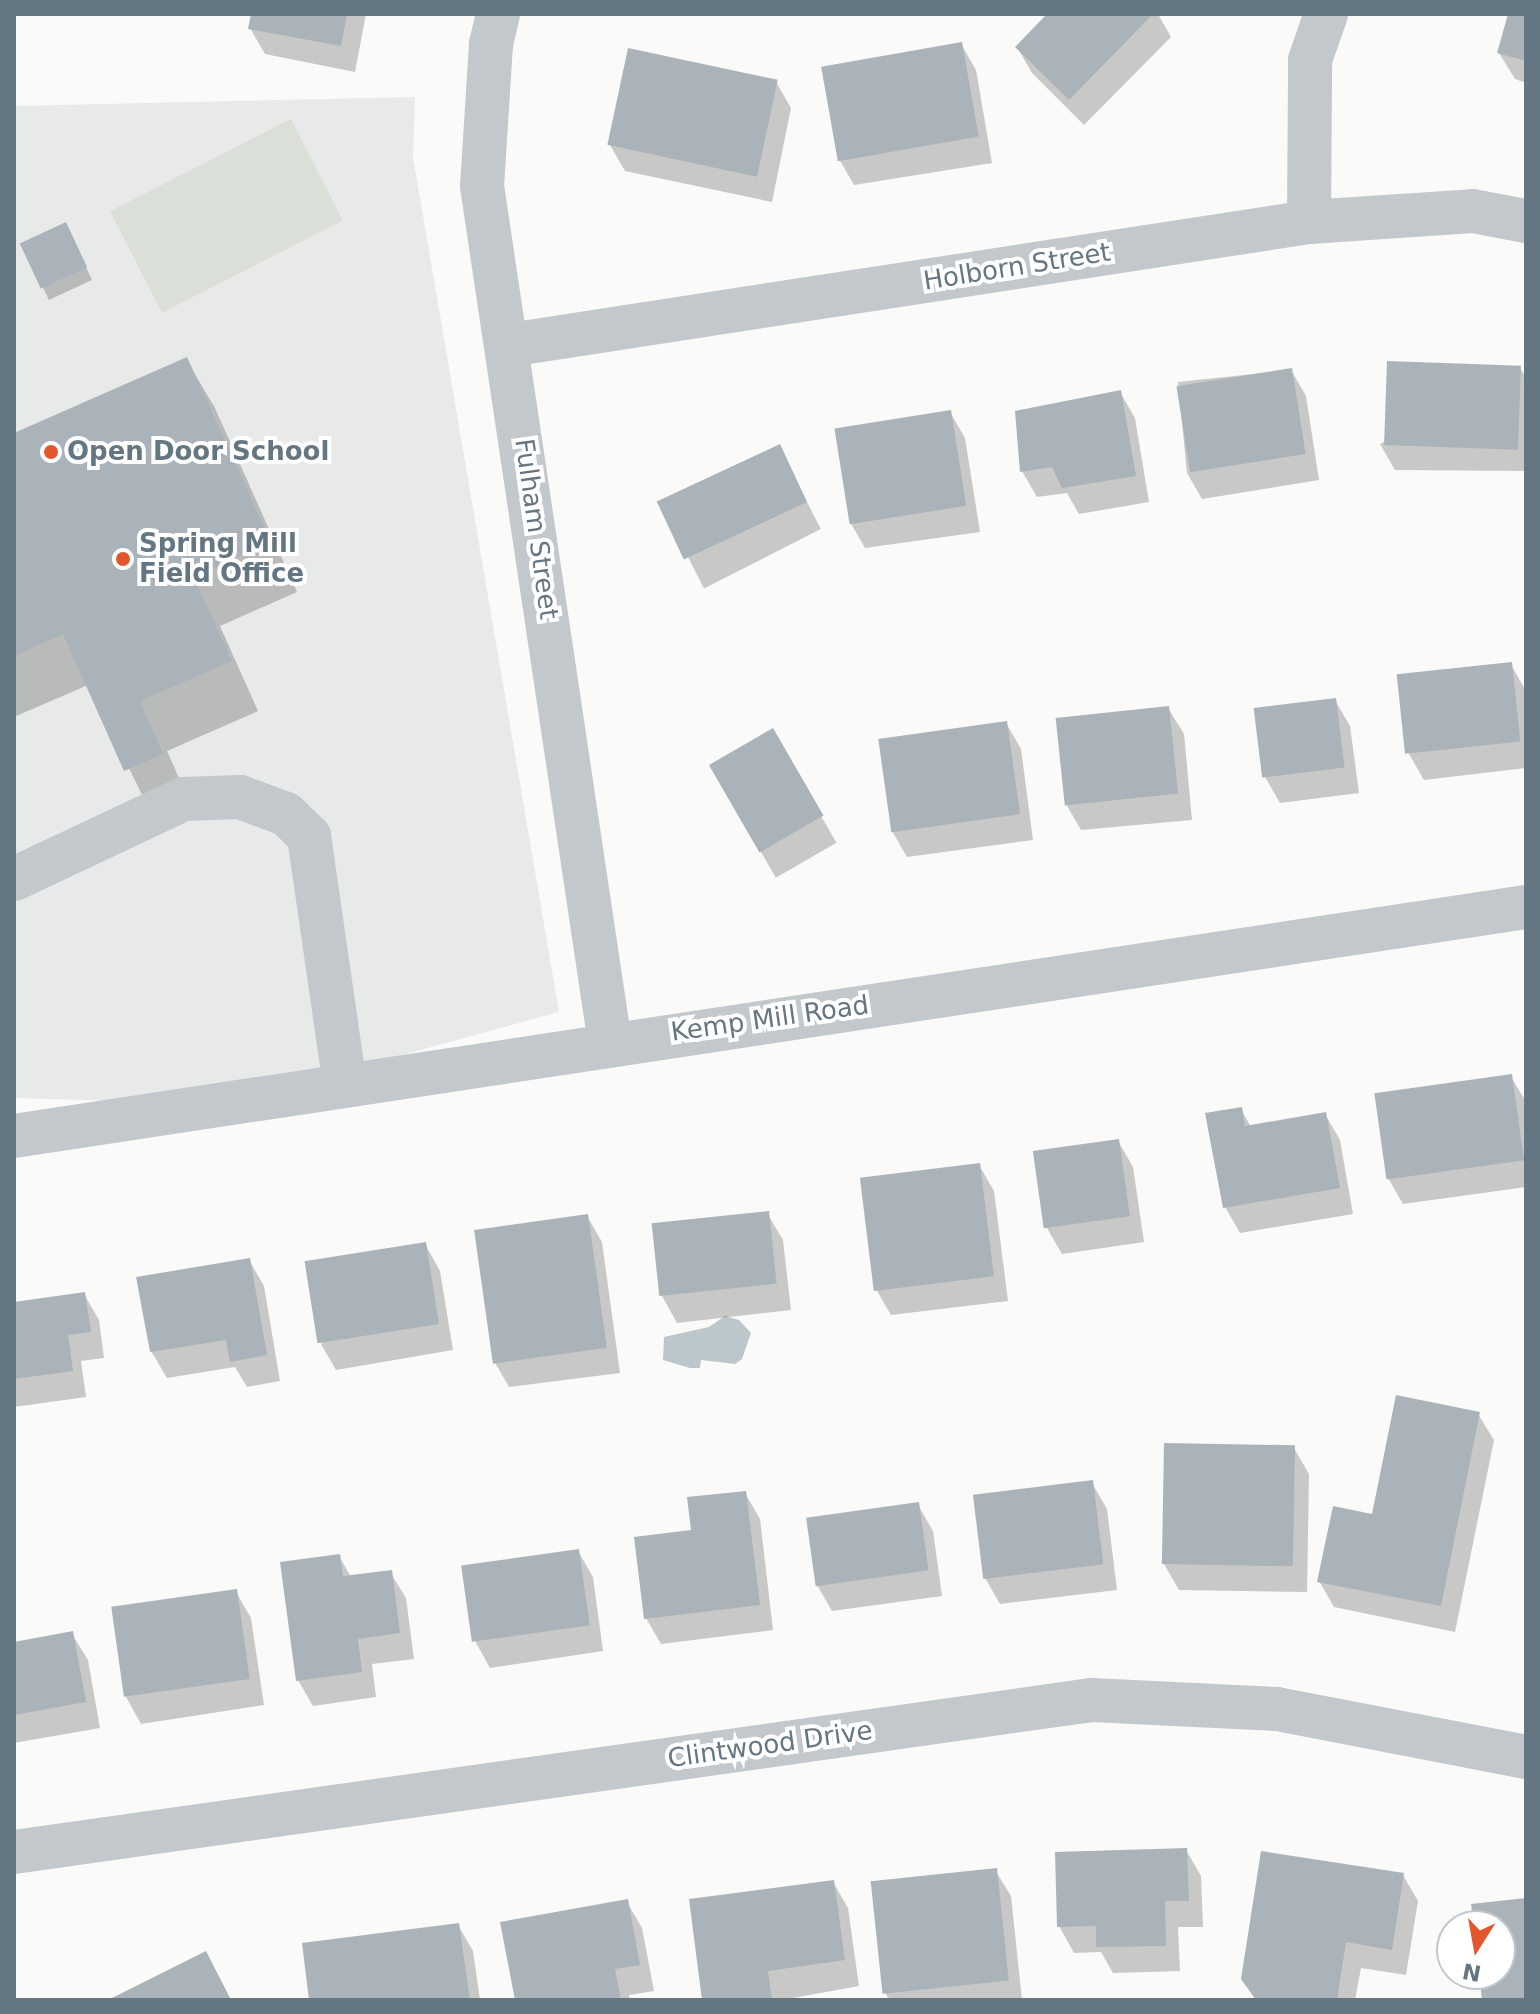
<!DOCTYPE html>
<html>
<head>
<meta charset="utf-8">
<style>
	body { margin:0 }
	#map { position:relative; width:1540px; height:2014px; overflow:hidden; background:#fafaf8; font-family:"DejaVu Sans",sans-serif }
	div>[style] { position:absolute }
	.built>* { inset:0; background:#e8e9e9 }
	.green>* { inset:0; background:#dadfd7; transform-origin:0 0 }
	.water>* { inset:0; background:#bbc7cb }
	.shadow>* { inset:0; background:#0003; transform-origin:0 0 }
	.building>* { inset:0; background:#aab3b9; transform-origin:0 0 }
	.minor>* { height:44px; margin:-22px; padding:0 22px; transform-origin:22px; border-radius:22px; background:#c3c8cc }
	.dots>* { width:22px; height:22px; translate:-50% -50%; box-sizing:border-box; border:4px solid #fff; border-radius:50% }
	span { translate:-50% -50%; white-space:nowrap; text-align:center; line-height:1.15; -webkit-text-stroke:8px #fff; paint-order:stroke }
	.street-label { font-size:26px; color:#657683 }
	.poi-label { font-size:26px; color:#657683; font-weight:700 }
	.left { translate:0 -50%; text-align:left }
	.frame { position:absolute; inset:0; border:16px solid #657683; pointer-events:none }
	.north { position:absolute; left:1436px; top:1910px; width:80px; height:80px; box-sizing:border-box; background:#fff; border:2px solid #c1c8cd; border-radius:50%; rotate:191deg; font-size:22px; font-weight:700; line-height:32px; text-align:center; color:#657683 }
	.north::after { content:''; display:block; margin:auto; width:28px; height:36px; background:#e4572e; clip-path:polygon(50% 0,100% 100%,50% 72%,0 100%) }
</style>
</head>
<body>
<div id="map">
	<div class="built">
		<div style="clip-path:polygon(415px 97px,413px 157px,559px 1012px,223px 1104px,14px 1098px,14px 106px)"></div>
	</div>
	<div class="green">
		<div style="left:291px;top:119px;width:114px;height:203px;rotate:63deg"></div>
	</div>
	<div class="water">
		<div style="clip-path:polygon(725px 1316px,739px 1320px,751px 1333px,742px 1359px,735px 1364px,701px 1360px,700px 1368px,690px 1368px,663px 1360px,664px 1337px,709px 1327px)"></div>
	</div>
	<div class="shadow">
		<div style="clip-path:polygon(253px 14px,366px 14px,355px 72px,265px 54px,250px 28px)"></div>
		<div style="clip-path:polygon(1050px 14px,1158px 14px,1171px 37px,1084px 125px,1032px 73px,1017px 47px)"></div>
		<div style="clip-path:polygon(1510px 14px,1526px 14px,1526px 83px,1515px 79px,1499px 53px)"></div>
		<div style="clip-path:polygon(961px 44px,976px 70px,992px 163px,854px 185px,839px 159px)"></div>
		<div style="clip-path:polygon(776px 82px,791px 108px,772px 202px,625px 171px,610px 145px)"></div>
		<div style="clip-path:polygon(72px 237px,92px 280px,49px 300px,22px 244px)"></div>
		<div style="clip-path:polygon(186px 359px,215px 408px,297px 592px,220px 626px,258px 711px,167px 751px,190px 803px,154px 819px,88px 685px,14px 717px,14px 435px)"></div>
		<div style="clip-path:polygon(1520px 368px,1526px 378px,1526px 471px,1395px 470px,1380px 444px)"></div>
		<div style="clip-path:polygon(1291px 370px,1306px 396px,1319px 480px,1202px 499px,1187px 473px,1178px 382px)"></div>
		<div style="clip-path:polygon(1120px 392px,1135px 418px,1149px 502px,1079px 514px,1067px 493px,1037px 497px,1022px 471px)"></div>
		<div style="clip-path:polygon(950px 412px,965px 438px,980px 532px,865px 548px,850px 522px,837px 429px)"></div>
		<div style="left:779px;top:447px;width:92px;height:131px;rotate:63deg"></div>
		<div style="clip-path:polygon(1511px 665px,1526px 691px,1526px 768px,1424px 780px,1409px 754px)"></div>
		<div style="clip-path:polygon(1335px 700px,1350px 726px,1359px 793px,1280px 803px,1265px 777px)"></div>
		<div style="clip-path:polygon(1168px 708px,1184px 734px,1192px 820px,1081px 830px,1066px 804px)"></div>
		<div style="clip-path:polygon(1006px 723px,1021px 749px,1033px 840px,907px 857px,892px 831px,880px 739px)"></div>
		<div style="left:772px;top:731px;width:129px;height:70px;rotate:60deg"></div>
		<div style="clip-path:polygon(1511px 1077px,1526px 1102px,1526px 1187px,1403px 1204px,1388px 1178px)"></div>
		<div style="clip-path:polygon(1241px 1109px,1251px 1127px,1325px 1114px,1340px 1140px,1353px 1214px,1240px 1233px,1225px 1207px)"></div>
		<div style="clip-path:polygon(1118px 1141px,1133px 1167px,1144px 1242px,1062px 1254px,1047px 1228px)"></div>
		<div style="clip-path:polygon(979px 1165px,994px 1191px,1008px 1301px,891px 1315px,876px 1289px)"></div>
		<div style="clip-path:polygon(767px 1213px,783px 1240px,791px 1310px,677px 1323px,662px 1296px)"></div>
		<div style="clip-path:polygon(587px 1216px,602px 1242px,620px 1373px,509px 1387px,494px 1361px)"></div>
		<div style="clip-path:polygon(425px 1244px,440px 1271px,453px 1350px,336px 1370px,321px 1344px)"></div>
		<div style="clip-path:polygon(249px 1260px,264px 1286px,280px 1381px,247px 1387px,235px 1367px,167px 1378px,151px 1351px)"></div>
		<div style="clip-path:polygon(84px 1294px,99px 1320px,104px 1358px,81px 1361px,86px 1397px,14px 1407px,14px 1304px)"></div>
		<div style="clip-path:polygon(1478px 1414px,1494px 1440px,1455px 1632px,1334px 1607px,1319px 1581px,1374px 1517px)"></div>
		<div style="clip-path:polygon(1294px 1448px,1309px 1474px,1307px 1592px,1179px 1590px,1164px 1564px)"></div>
		<div style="clip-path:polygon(1092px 1483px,1107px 1509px,1117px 1590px,1000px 1604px,985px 1578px,975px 1496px)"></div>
		<div style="clip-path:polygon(745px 1493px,760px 1519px,773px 1630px,661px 1644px,646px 1618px,693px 1532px)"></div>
		<div style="clip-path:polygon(918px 1505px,933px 1531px,942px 1596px,832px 1611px,817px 1585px)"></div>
		<div style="clip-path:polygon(578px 1551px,593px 1577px,603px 1651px,490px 1668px,475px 1641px)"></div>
		<div style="clip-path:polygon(339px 1556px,351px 1577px,390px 1572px,406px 1598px,414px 1659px,372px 1664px,376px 1697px,313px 1706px,298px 1680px)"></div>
		<div style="clip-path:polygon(236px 1592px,251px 1618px,264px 1705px,141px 1724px,126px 1697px)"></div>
		<div style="clip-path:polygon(72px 1634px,88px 1660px,100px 1728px,14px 1743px,14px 1644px)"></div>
		<div style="clip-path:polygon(1186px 1850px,1201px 1876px,1203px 1927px,1178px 1927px,1180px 1971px,1113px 1973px,1101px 1952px,1074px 1953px,1059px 1926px)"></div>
		<div style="clip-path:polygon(995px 1870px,1011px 1896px,1022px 2000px,889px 2000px,885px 1992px)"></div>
		<div style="clip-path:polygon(1403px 1875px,1418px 1901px,1406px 1975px,1361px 1968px,1355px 2000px,1256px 2000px,1243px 1978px)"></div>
		<div style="clip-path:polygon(833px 1882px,848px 1908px,859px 1986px,782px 2000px,704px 2000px)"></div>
		<div style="clip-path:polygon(627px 1902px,642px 1928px,654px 1991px,629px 1995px,630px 2000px,517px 2000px)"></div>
		<div style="clip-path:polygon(458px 1925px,473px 1951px,480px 2000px,311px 2000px)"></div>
	</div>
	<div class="building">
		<div style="clip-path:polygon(251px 14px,347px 14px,341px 46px,248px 29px)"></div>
		<div style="clip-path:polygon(1047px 14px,1153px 14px,1069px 100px,1015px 47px)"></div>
		<div style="clip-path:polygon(1508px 14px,1526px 14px,1526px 61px,1497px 53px)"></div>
		<div style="left:962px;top:42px;width:96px;height:143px;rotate:80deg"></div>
		<div style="left:628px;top:48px;width:153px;height:99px;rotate:12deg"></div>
		<div style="left:66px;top:222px;width:50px;height:51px;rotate:65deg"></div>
		<div style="clip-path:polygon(187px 357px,271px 542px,194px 577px,232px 661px,140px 701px,163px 754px,124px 771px,63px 634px,14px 656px,14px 433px)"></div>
		<div style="left:1387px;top:361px;width:134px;height:84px;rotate:2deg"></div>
		<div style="left:1292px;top:368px;width:87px;height:117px;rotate:81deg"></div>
		<div style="clip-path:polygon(1121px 390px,1136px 476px,1062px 488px,1052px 467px,1020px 472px,1015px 411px)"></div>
		<div style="left:951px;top:410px;width:97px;height:118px;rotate:81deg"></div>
		<div style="left:780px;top:444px;width:64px;height:136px;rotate:65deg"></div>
		<div style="left:1512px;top:662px;width:80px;height:116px;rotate:84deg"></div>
		<div style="left:1336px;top:698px;width:70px;height:83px;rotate:83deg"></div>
		<div style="left:1169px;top:706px;width:88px;height:114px;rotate:84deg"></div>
		<div style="left:1007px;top:721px;width:94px;height:130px;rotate:82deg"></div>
		<div style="left:773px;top:728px;width:101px;height:74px;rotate:60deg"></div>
		<div style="left:1512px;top:1074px;width:87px;height:139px;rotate:82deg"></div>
		<div style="clip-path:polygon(1242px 1107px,1245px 1126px,1326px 1112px,1340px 1188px,1223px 1208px,1205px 1113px)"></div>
		<div style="left:1119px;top:1139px;width:78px;height:87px;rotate:82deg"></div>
		<div style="left:980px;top:1163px;width:114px;height:121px;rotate:83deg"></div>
		<div style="left:769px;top:1211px;width:73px;height:118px;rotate:84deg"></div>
		<div style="left:588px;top:1214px;width:135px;height:115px;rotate:82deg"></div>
		<div style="left:426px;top:1242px;width:83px;height:123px;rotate:81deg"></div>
		<div style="clip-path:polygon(250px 1258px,267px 1355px,230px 1362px,226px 1340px,150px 1352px,136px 1277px)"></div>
		<div style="clip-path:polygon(85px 1292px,91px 1332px,68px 1335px,73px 1371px,14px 1379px,14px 1302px)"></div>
		<div style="clip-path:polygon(1396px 1395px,1480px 1412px,1441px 1606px,1317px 1582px,1333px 1506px,1372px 1514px)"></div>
		<div style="left:1164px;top:1443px;width:131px;height:121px;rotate:1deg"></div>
		<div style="left:1093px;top:1480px;width:85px;height:121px;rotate:83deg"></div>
		<div style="clip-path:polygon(746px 1491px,760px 1605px,644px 1619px,634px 1537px,691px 1530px,687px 1497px)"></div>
		<div style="left:919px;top:1502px;width:69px;height:114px;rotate:82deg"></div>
		<div style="left:579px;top:1549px;width:77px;height:119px;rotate:82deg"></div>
		<div style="clip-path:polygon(340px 1554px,343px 1576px,392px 1570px,400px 1633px,358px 1639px,362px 1672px,296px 1681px,280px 1562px)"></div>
		<div style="left:237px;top:1589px;width:91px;height:127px;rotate:82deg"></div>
		<div style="clip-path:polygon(73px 1631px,86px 1702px,14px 1715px,14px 1642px)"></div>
		<div style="clip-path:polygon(1187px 1848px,1189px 1901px,1165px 1901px,1166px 1946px,1096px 1947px,1096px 1926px,1057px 1927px,1055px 1852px)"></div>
		<div style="clip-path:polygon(1261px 1851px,1404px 1873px,1392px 1950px,1346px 1942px,1337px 2000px,1256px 2000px,1241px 1979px)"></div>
		<div style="left:997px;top:1868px;width:113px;height:127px;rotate:84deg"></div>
		<div style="clip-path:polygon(834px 1880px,845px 1960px,768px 1971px,772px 2000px,702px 2000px,689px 1899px)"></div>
		<div style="clip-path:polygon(1526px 1898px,1526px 2000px,1482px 2000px,1479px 1974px,1500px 1974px,1500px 1926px,1474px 1926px,1471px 1904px)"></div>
		<div style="clip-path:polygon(628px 1899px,640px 1965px,615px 1969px,621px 2000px,515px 2000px,500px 1922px)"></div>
		<div style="clip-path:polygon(459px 1923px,470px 2000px,309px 2000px,302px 1943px)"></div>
		<div style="clip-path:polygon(206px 1951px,231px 2000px,108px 2000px)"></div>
	</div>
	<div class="minor">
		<div style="left:498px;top:14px;width:31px;rotate:103deg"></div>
		<div style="left:491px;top:44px;width:142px;rotate:93.6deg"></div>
		<div style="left:482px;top:186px;width:867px;rotate:81.51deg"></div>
		<div style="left:1309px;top:222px;width:162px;rotate:-89.6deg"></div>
		<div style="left:1310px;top:60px;width:49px;rotate:-70.8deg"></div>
		<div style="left:509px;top:345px;width:809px;rotate:-8.74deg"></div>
		<div style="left:1309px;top:222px;width:164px;rotate:-3.8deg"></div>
		<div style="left:1473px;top:211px;width:54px;rotate:10.7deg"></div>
		<div style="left:14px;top:879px;width:188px;rotate:-25.2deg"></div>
		<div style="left:184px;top:799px;width:56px;rotate:-2deg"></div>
		<div style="left:240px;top:797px;width:49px;rotate:20.3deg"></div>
		<div style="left:286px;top:814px;width:32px;rotate:44deg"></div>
		<div style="left:309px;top:836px;width:252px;rotate:81.8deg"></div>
		<div style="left:14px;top:1136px;width:1529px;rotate:-8.61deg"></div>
		<div style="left:14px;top:1852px;width:1089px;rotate:-8.03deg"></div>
		<div style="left:1092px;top:1700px;width:185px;rotate:2.8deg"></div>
		<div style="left:1277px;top:1709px;width:254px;rotate:10.9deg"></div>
	</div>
	<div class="dots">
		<div style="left:51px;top:452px;background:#e4572e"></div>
		<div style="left:123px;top:559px;background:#e4572e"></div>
	</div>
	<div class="street-label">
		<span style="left:1017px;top:267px;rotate:-9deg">Holborn Street</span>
		<span style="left:536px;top:529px;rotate:82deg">Fulham Street</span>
		<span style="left:770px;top:1019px;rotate:-8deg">Kemp Mill Road</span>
		<span style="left:770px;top:1745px;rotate:-8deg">Clintwood Drive</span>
	</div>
	<div class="poi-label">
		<span class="left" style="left:67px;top:452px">Open Door School</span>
		<span class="left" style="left:139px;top:559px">Spring Mill<br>Field Office</span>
	</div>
	<div class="frame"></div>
	<div class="north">N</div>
</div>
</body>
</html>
